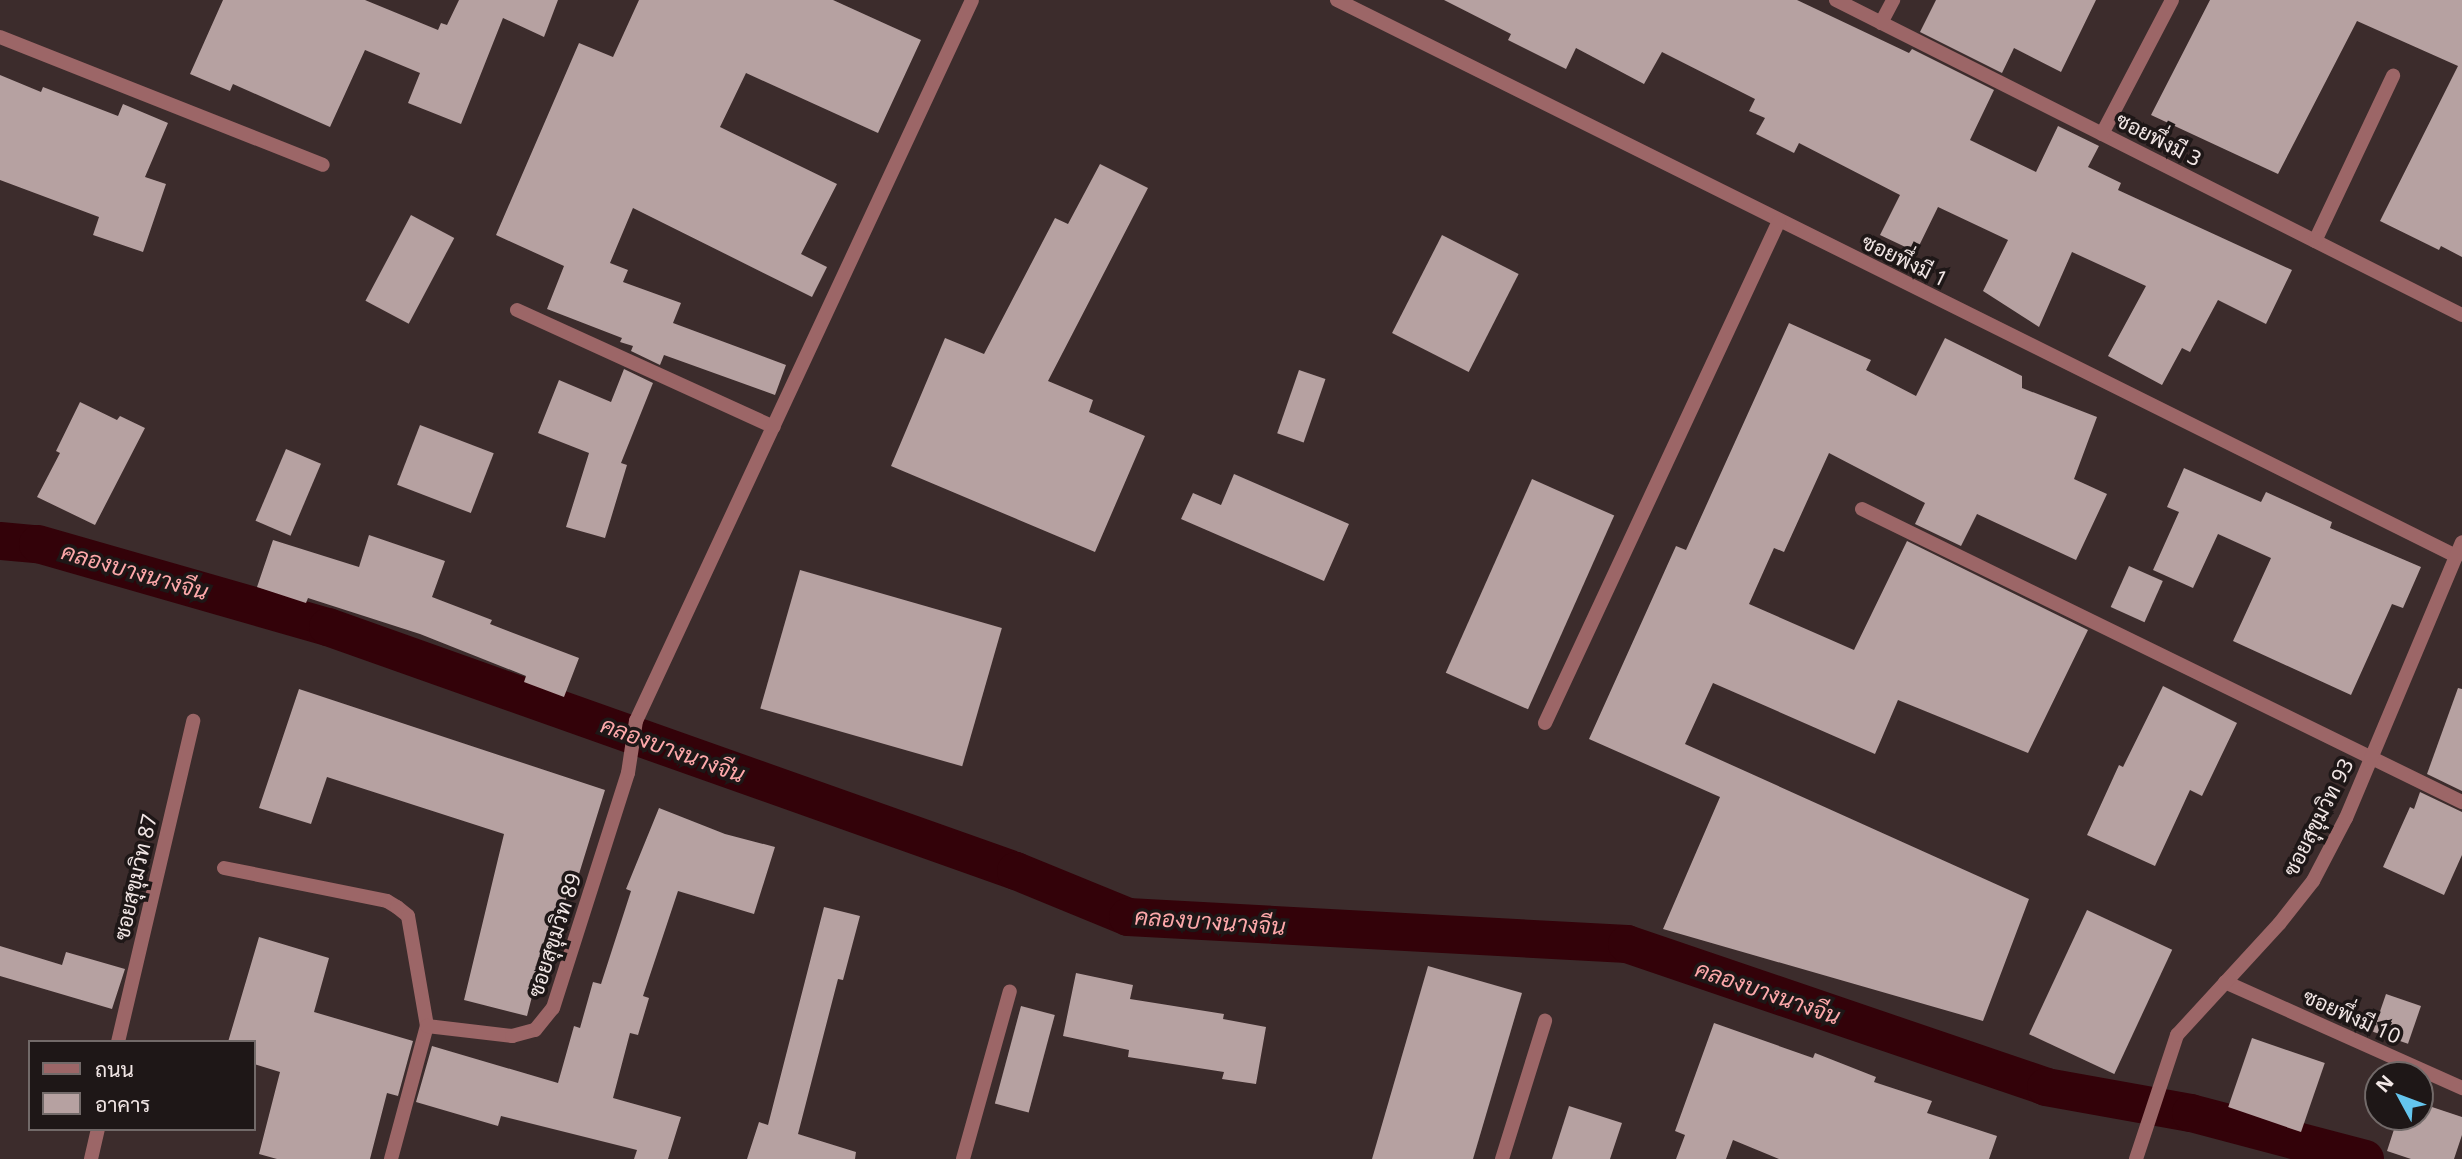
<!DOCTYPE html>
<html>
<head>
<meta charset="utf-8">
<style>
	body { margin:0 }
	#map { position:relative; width:2462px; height:1159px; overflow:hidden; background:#3c2c2c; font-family:"Noto Sans",Sarabun,sans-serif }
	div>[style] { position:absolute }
	.canal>* { height:38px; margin:-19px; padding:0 19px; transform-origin:19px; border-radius:19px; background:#330209 }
	.building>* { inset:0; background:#b6a1a1; transform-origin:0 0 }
	.minor>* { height:14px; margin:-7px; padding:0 7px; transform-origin:7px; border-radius:7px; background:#9c6667 }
	.tertiary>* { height:14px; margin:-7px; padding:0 7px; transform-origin:7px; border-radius:7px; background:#9c6667 }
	span { translate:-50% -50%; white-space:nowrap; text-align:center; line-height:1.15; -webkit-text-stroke:7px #1e1717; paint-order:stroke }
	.street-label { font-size:21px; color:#f1e6e5 }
	.water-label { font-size:23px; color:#fda8aa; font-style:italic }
	.legend { position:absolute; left:28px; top:1040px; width:228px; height:91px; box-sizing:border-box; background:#1e1717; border:2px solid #726a69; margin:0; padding:9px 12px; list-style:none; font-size:21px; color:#f1e6e5 }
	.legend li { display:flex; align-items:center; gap:14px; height:35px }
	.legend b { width:35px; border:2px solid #726a69 }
	.north { position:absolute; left:2364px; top:1061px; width:70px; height:70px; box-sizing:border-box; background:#1e1717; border:2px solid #726a69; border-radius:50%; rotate:311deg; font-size:19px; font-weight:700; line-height:28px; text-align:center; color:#f1e6e5 }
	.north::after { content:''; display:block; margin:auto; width:24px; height:32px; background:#64c5ee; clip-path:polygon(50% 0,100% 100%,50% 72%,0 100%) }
</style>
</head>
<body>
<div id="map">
	<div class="canal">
		<div style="left:0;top:541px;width:38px;rotate:5deg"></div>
		<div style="left:38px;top:544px;width:302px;rotate:16deg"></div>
		<div style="left:328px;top:627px;width:730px;rotate:19.53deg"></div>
		<div style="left:1016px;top:871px;width:121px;rotate:22.3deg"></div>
		<div style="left:1128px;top:917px;width:500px;rotate:3.1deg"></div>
		<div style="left:1627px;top:944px;width:443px;rotate:18.8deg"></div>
		<div style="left:2046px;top:1087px;width:147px;rotate:10.2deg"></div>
		<div style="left:2191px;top:1113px;width:180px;rotate:14.8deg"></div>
	</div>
	<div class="building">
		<div style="clip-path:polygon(223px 0,365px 0,438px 30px,441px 23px,447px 25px,459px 0,558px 0,544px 37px,503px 18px,461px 124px,408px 103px,420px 73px,365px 50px,330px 127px,233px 84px,230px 91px,190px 74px)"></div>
		<div style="clip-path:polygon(639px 0,833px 0,921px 40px,878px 133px,746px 73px,720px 127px,837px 184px,801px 254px,827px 267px,812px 297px,633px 208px,610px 263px,628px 270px,623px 282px,681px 303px,673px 323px,786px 365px,775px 395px,664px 355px,660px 365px,631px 351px,633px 346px,620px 342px,622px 338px,547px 309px,564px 266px,496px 235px,579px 43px,613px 57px)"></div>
		<div style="clip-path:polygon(1444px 0,1797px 0,1909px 53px,1912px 49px,1994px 90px,1970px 140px,2036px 172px,2058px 126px,2099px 146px,2088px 167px,2121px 183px,2118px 190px,2292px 270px,2266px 324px,2218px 300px,2190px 352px,2182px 348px,2162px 385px,2108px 356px,2146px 286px,2072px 252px,2039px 327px,1983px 291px,2008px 240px,1938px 207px,1916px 252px,1880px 235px,1900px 195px,1799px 143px,1794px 153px,1756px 134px,1765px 118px,1749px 111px,1755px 99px,1662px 52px,1644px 84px,1576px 48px,1566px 69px,1508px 40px,1511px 34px)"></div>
		<div style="clip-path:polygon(1936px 0,2096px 0,2061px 72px,2014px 48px,2002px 73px,1920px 32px)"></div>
		<div style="clip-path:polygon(2210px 0,2462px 0,2462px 257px,2441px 246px,2439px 250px,2380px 221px,2458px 66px,2357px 21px,2278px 174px,2151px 115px)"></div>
		<div style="clip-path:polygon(0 75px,41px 92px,43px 87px,118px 116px,123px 104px,168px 123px,145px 177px,166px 184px,143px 252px,93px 235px,99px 217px,0 180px)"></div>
		<div style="clip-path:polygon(1100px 164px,1148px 188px,1048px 381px,1093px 400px,1089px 412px,1145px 436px,1095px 552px,891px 466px,945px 338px,984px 354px,1055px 218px,1068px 224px)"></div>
		<div style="left:411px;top:215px;width:49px;height:97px;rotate:28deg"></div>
		<div style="left:1442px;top:235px;width:86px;height:110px;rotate:27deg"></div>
		<div style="clip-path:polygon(1789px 323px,1871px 360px,1866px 370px,1916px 396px,1945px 338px,2022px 376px,2022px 388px,2097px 417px,2074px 479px,2107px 494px,2076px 560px,1977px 514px,1961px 546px,1915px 524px,1925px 503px,1829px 453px,1784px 552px,1774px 548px,1749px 604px,1854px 650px,1907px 541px,2088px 630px,2028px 753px,1898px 700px,1875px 754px,1713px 683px,1685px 744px,2029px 899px,1983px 1021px,1663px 929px,1720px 797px,1589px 739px,1676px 546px,1686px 550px)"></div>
		<div style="clip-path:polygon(624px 369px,653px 383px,621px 463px,627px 465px,605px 538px,566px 527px,589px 453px,538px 433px,559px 380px,611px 402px)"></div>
		<div style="left:1299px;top:370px;width:28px;height:67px;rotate:19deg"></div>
		<div style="clip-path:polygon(80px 402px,117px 420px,120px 416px,145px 428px,95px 525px,37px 497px,60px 453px,56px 451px)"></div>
		<div style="left:420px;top:425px;width:79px;height:64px;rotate:21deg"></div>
		<div style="left:286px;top:449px;width:38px;height:78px;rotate:23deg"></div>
		<div style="clip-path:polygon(2184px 468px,2261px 502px,2266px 492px,2332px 522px,2330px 528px,2421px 567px,2403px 608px,2392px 604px,2351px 695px,2233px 641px,2271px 558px,2218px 534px,2193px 588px,2153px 570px,2179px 512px,2167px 507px)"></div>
		<div style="clip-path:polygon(1234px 474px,1349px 524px,1324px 581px,1181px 519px,1193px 493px,1221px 505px)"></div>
		<div style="left:1532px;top:479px;width:90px;height:212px;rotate:24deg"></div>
		<div style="clip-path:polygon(369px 535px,445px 561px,432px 597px,492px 620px,490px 624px,579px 658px,564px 697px,524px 682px,526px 676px,420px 634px,308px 598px,306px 603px,257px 587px,273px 540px,359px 567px)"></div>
		<div style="left:2129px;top:566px;width:37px;height:45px;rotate:24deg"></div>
		<div style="left:800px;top:570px;width:210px;height:144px;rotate:16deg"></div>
		<div style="clip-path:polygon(2163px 686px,2237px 723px,2202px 796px,2190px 790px,2155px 866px,2087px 835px,2119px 765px,2123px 767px)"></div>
		<div style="clip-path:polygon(2458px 688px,2462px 689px,2462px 791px,2427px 774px)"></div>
		<div style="clip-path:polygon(299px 689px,605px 790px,579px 874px,573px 872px,555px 940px,547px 938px,527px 1016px,464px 1000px,504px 834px,327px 777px,311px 824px,259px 808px)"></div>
		<div style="clip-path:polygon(2420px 792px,2462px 812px,2462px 855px,2444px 895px,2383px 867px,2410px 807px,2414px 809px)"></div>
		<div style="clip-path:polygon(659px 808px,725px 834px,775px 847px,754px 914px,678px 891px,643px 996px,649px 998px,638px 1035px,630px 1033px,613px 1098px,681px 1117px,668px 1159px,634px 1159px,637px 1150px,501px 1116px,498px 1126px,416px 1102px,432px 1046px,558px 1083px,574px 1026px,580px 1028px,593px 982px,601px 984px,631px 891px,626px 889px)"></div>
		<div style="clip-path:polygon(824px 907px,860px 916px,843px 980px,838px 979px,798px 1134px,856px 1152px,855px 1159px,747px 1159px,759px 1122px,768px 1125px)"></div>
		<div style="left:2087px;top:910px;width:94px;height:137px;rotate:25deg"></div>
		<div style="clip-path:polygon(259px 937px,329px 958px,314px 1012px,413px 1041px,398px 1096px,387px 1093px,370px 1159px,277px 1159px,259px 1154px,280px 1072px,254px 1064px,254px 1042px,228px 1042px)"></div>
		<div style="clip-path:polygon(0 946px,62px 965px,66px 952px,125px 969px,112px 1009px,0 976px)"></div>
		<div style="clip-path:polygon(1428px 966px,1522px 993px,1473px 1159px,1372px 1159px)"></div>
		<div style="clip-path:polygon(1076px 973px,1133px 985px,1130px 999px,1224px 1014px,1223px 1019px,1266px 1027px,1256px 1084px,1222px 1079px,1224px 1072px,1128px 1057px,1129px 1050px,1063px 1036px)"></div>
		<div style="left:2386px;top:994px;width:37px;height:40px;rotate:19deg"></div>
		<div style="left:1021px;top:1006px;width:35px;height:101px;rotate:15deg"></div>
		<div style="clip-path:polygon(1714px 1023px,1813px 1058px,1815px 1053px,1876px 1077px,1874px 1082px,1932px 1101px,1927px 1113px,1997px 1136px,1989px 1159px,1779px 1159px,1733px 1140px,1726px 1159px,1676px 1159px,1685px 1135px,1675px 1131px)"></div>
		<div style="left:2252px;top:1038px;width:77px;height:73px;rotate:19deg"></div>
		<div style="clip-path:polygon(2420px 1103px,2462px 1117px,2462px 1135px,2454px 1159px,2411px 1159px,2387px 1151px,2398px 1117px,2420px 1117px)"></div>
		<div style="clip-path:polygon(1569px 1106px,1622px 1123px,1610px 1159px,1552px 1159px)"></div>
	</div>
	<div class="minor">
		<div style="left:1337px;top:0;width:1250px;rotate:26.42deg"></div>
		<div style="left:1836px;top:0;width:701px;rotate:26.71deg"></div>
		<div style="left:1881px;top:23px;width:26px;rotate:-62deg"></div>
		<div style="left:0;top:37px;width:347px;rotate:21.6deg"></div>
		<div style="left:2102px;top:134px;width:151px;rotate:-62.4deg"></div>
		<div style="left:2315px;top:241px;width:183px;rotate:-64.7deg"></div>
		<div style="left:517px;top:310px;width:282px;rotate:24.5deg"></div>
		<div style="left:1862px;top:509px;width:668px;rotate:26.03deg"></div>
		<div style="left:1545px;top:723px;width:554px;rotate:-65.01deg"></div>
		<div style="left:224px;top:868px;width:166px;rotate:11.4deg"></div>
		<div style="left:387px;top:901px;width:12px;rotate:31deg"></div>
		<div style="left:397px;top:907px;width:14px;rotate:39deg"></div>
		<div style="left:408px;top:916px;width:112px;rotate:80.2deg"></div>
		<div style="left:2225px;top:982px;width:260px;rotate:24.1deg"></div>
		<div style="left:118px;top:1042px;width:330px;rotate:-76.8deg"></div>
		<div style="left:91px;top:1159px;width:31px;rotate:-77deg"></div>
		<div style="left:391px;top:1159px;width:138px;rotate:-74.9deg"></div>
		<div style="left:427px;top:1026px;width:86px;rotate:6.7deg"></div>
		<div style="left:512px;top:1036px;width:24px;rotate:-15deg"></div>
		<div style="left:535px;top:1030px;width:28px;rotate:-51deg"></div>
		<div style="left:553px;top:1008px;width:247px;rotate:-72.3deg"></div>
		<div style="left:628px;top:773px;width:53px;rotate:-81.3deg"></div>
		<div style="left:636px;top:721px;width:795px;rotate:-65.01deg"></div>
		<div style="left:963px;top:1159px;width:174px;rotate:-74.4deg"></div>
		<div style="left:1502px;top:1159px;width:145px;rotate:-72.7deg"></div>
	</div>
	<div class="tertiary">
		<div style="left:2136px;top:1159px;width:131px;rotate:-71.7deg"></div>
		<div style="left:2177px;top:1035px;width:151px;rotate:-47.4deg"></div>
		<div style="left:2279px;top:924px;width:55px;rotate:-51.7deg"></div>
		<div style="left:2313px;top:881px;width:71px;rotate:-62.4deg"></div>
		<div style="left:2346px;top:818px;width:299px;rotate:-67.2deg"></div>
	</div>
	<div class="street-label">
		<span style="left:2159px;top:139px;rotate:27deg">ซอยพึ่งมี 3</span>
		<span style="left:1905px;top:260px;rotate:26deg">ซอยพึ่งมี 1</span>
		<span style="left:2318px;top:817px;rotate:-63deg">ซอยสุขุมวิท 93</span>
		<span style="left:135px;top:877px;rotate:-77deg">ซอยสุขุมวิท 87</span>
		<span style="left:554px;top:935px;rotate:-72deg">ซอยสุขุมวิท 89</span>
		<span style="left:2352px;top:1016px;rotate:24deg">ซอยพึ่งมี 10</span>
	</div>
	<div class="water-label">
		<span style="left:135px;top:571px;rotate:16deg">คลองบางนางจีน</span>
		<span style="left:673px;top:749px;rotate:20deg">คลองบางนางจีน</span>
		<span style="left:1210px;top:921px;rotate:4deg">คลองบางนางจีน</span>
		<span style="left:1768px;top:992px;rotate:19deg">คลองบางนางจีน</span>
	</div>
	<ul class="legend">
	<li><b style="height:9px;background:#9c6667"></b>ถนน</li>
	<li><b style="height:19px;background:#b6a1a1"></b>อาคาร</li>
	</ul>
	<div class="north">N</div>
</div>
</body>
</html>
